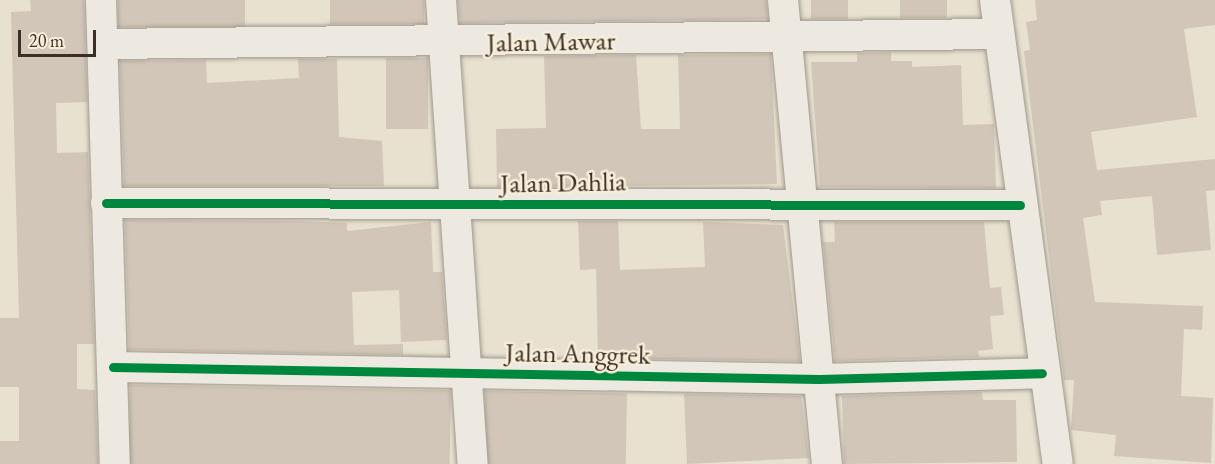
<!DOCTYPE html>
<html>
<head>
<meta charset="utf-8">
<style>
	body { margin:0 }
	#map { position:relative; width:1215px; height:464px; overflow:hidden; background:#e8e1d0; font-family:"EB Garamond",serif }
	div>[style] { position:absolute }
	.building>* { inset:0; background:#d2c6b8; transform-origin:0 0 }
	.roads { filter:drop-shadow(0 0 2px #9e988d) drop-shadow(0 0 2px #9e988d) }
	.minor>* { height:30px; margin:-15px; padding:0 15px; transform-origin:15px; border-radius:15px; background:#ede9e0 }
	.cycleway>* { height:9px; margin:-4.5px; padding:0 4.5px; transform-origin:4.5px; border-radius:4.5px; background:#00873e }
	span { translate:-50% -50%; white-space:nowrap; text-align:center; line-height:1.15; -webkit-text-stroke:5px #f7eeda; paint-order:stroke }
	.street-label { font-size:27px; color:#3c2e25 }
	.scale { position:absolute; left:18px; top:30px; width:78px; height:27px; box-sizing:border-box; border:3px solid #3c2e25; border-top:0; padding-left:8px; font-size:18px; line-height:21px; white-space:nowrap; color:#3c2e25; -webkit-text-stroke:4px #f7eeda; paint-order:stroke }
</style>
</head>
<body>
<div id="map">
	<div class="building">
		<div style="clip-path:polygon(30px 0,84px 0,87px 102px,56px 103px,57px 153px,88px 152px,94px 344px,77px 344px,77px 389px,95px 390px,98px 464px,0 464px,0 441px,19px 441px,19px 387px,0 387px,0 318px,19px 318px,11px 12px,31px 11px)"></div>
		<div style="left:118px;top:0;width:127px;height:27px"></div>
		<div style="left:330px;top:0;width:94px;height:24px"></div>
		<div style="clip-path:polygon(458px 0,766px 0,768px 19px,460px 23px)"></div>
		<div style="left:811px;top:0;width:37px;height:19px"></div>
		<div style="left:900px;top:0;width:47px;height:18px"></div>
		<div style="clip-path:polygon(1035px 0,1215px 0,1215px 25px,1184px 29px,1197px 117px,1091px 132px,1097px 170px,1215px 159px,1215px 190px,1206px 191px,1211px 250px,1157px 255px,1152px 196px,1100px 201px,1102px 215px,1083px 218px,1095px 302px,1203px 306px,1202px 330px,1184px 329px,1181px 396px,1213px 398px,1211px 463px,1114px 456px,1116px 435px,1071px 430px,1074px 380px,1064px 380px,1024px 51px,1030px 50px,1026px 22px,1037px 20px)"></div>
		<div style="clip-path:polygon(891px 52px,891px 61px,912px 61px,912px 67px,961px 65px,963px 125px,994px 124px,996px 188px,820px 187px,811px 62px,857px 62px,857px 53px)"></div>
		<div style="clip-path:polygon(771px 54px,777px 184px,497px 187px,496px 129px,546px 128px,544px 56px,636px 55px,641px 129px,680px 129px,678px 55px)"></div>
		<div style="left:386px;top:58px;width:42px;height:71px"></div>
		<div style="clip-path:polygon(298px 59px,337px 59px,339px 137px,382px 141px,384px 186px,124px 186px,120px 61px,206px 60px,207px 83px,299px 78px)"></div>
		<div style="clip-path:polygon(125px 220px,300px 221px,347px 223px,347px 231px,431px 222px,433px 272px,442px 272px,447px 340px,401px 342px,399px 290px,352px 292px,354px 345px,403px 344px,403px 355px,129px 350px)"></div>
		<div style="clip-path:polygon(578px 221px,618px 221px,620px 270px,705px 267px,703px 222px,783px 225px,800px 361px,598px 358px,596px 269px,580px 270px)"></div>
		<div style="clip-path:polygon(834px 222px,984px 222px,990px 288px,1001px 287px,1004px 315px,990px 316px,993px 349px,978px 351px,979px 357px,835px 361px,823px 242px,835px 242px)"></div>
		<div style="left:130px;top:385px;width:321px;height:79px;rotate:1deg"></div>
		<div style="left:485px;top:391px;width:142px;height:73px;rotate:1deg"></div>
		<div style="clip-path:polygon(982px 392px,983px 400px,1016px 400px,1017px 462px,844px 464px,842px 396px)"></div>
		<div style="clip-path:polygon(684px 394px,801px 396px,809px 458px,687px 464px)"></div>
	</div>
	<div class="roads">
		<div class="minor">
			<div style="left:101px;top:0;width:464px;rotate:88.3deg"></div>
			<div style="left:441px;top:0;width:465px;rotate:86.1deg"></div>
			<div style="left:783px;top:0;width:466px;rotate:84.6deg"></div>
			<div style="left:995px;top:0;width:468px;rotate:82.3deg"></div>
			<div style="left:103px;top:44px;width:896px;rotate:-0.64deg"></div>
			<div style="left:106px;top:203px;width:914px;rotate:0.13deg"></div>
			<div style="left:113px;top:367px;width:706px;rotate:0.97deg"></div>
			<div style="left:819px;top:379px;width:223px;rotate:-1.5deg"></div>
		</div>
	</div>
	<div class="cycleway">
		<div style="left:106px;top:203px;width:914px;rotate:0.13deg"></div>
		<div style="left:113px;top:367px;width:706px;rotate:0.97deg"></div>
		<div style="left:819px;top:379px;width:223px;rotate:-1.5deg"></div>
	</div>
	<div class="street-label">
		<span style="left:551px;top:41px;rotate:-1deg">Jalan Mawar</span>
		<span style="left:563px;top:182px;rotate:-1deg">Jalan Dahlia</span>
		<span style="left:578px;top:353px;rotate:1deg">Jalan Anggrek</span>
	</div>
	<div class="scale">20 m</div>
</div>
</body>
</html>
